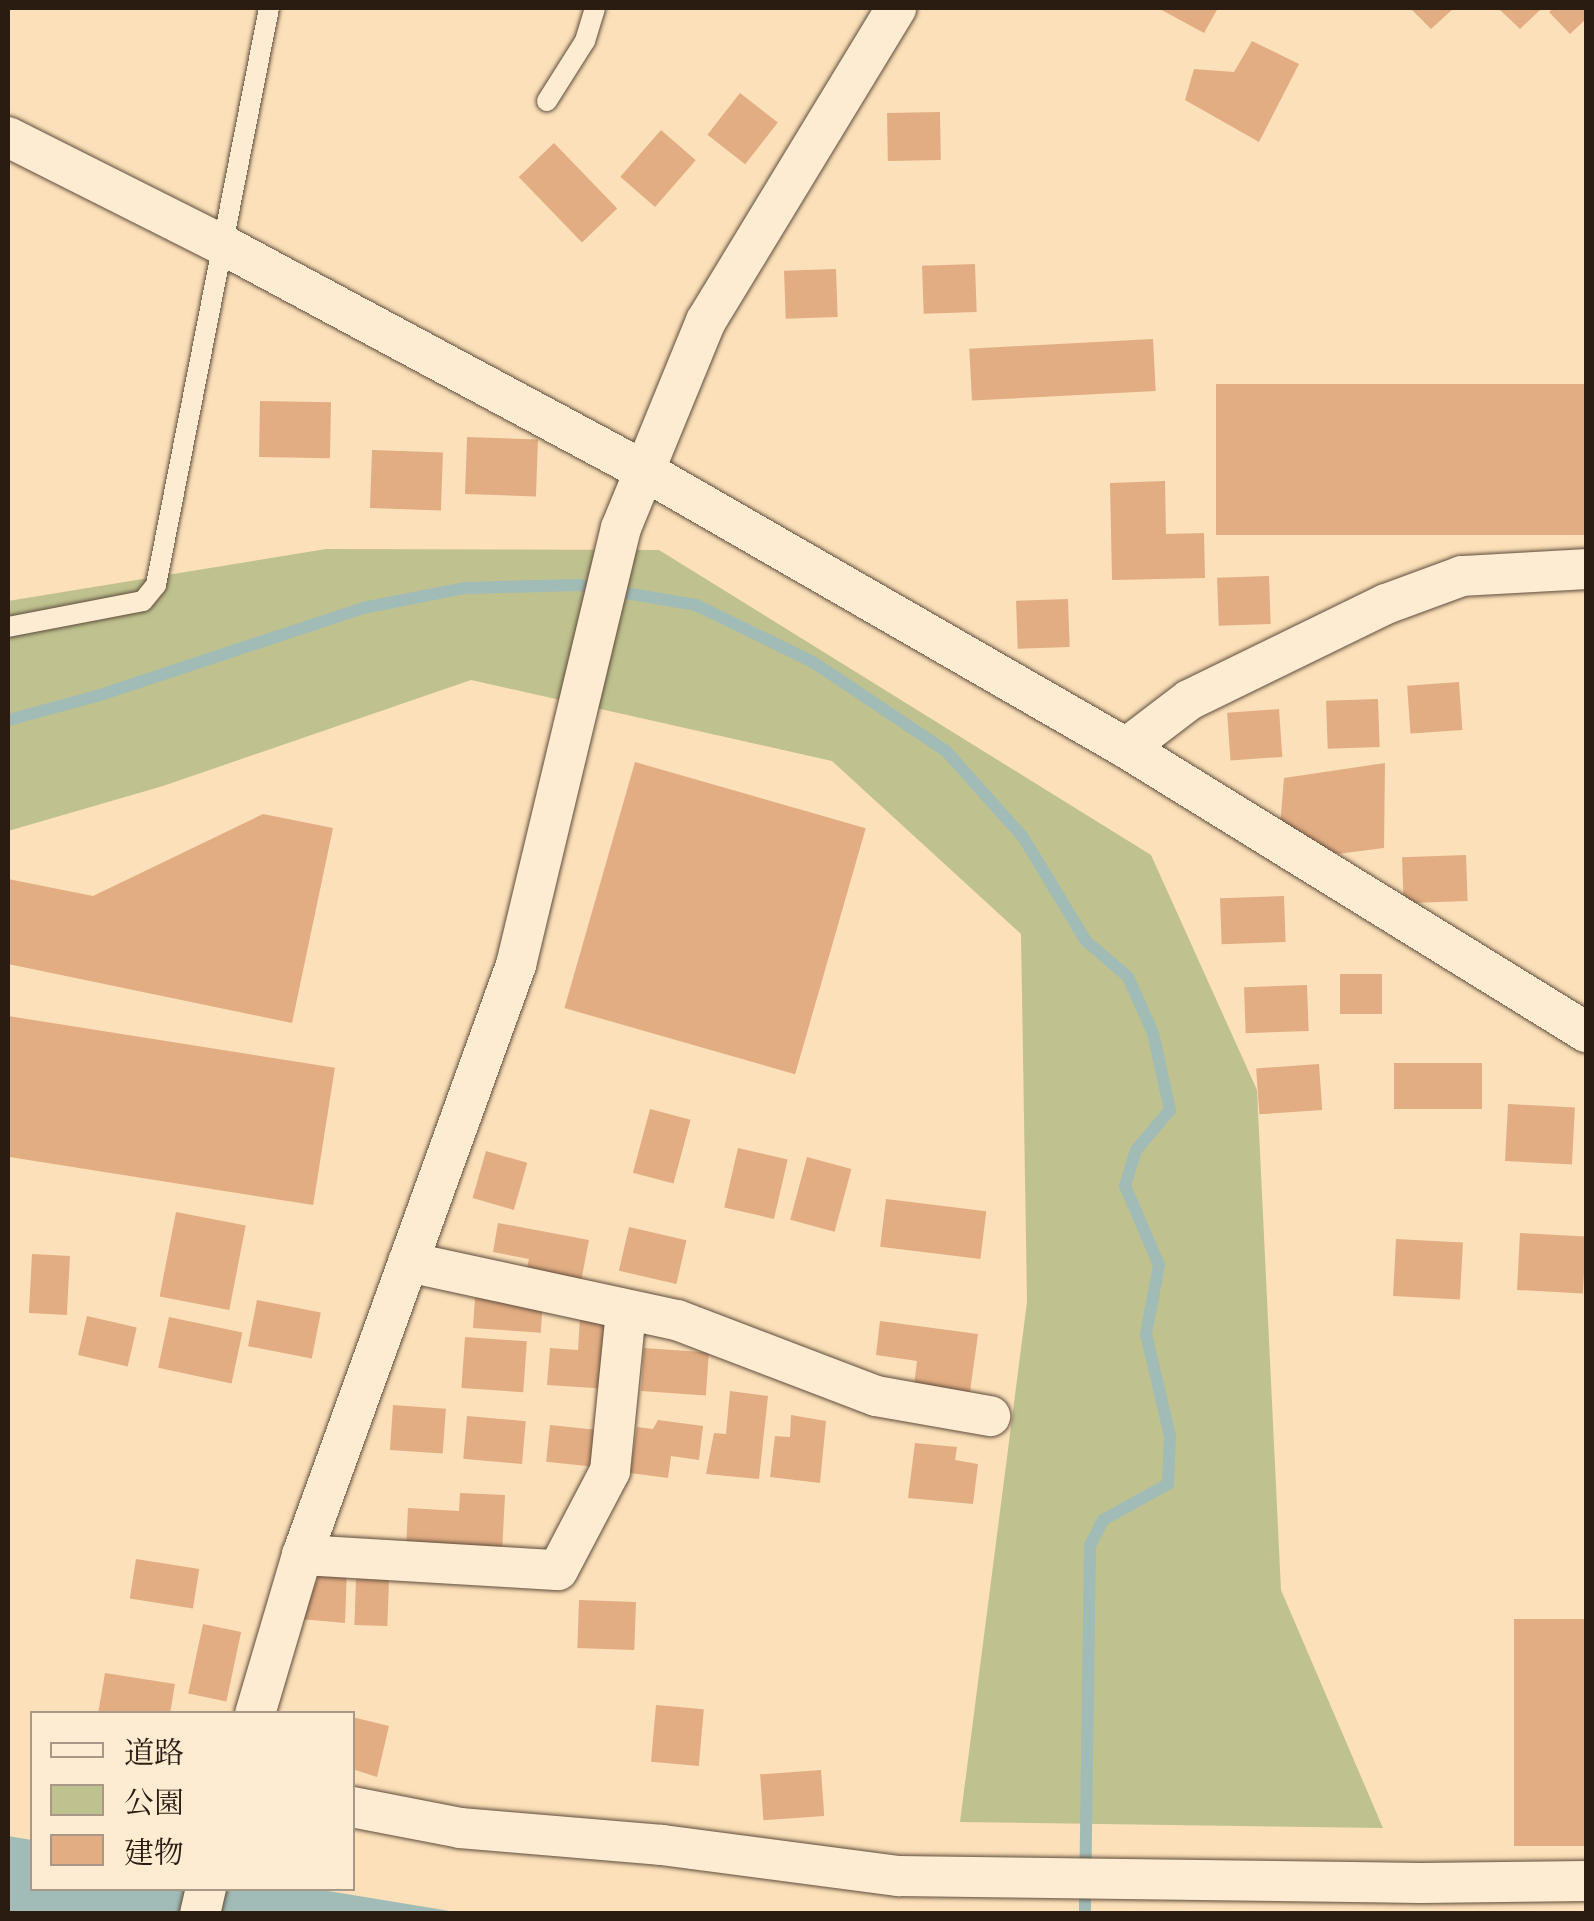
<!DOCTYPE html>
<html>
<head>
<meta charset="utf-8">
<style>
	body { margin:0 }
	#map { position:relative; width:1594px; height:1921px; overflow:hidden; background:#fce0b9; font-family:"IM FELL Double Pica","Noto Serif JP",serif }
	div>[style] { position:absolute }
	.green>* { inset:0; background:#bfc28f }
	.water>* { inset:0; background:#a1bbb7 }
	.stream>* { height:12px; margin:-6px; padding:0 6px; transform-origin:6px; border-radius:6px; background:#a1bbb7 }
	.building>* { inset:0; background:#e2ad83; transform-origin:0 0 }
	.roads { filter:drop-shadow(0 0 2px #5f4d3c) drop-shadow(0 0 2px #5f4d3c) }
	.service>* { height:20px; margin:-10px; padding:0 10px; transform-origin:10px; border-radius:10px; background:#fdebd2 }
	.minor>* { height:40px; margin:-20px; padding:0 20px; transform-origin:20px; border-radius:20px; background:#fdebd2 }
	span { translate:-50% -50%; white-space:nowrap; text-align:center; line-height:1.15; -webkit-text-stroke:8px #fdebd2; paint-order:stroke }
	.frame { position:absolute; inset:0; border:10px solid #2b1c12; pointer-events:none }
	.legend { position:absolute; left:30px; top:1711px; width:325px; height:180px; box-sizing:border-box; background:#fdebd2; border:2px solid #a99885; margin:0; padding:12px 18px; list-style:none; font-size:30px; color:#2b1c12 }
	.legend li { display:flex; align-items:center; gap:20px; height:50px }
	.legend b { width:50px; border:2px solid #a99885 }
</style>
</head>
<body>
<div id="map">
	<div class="green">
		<div style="clip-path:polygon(326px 549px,659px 550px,1151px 855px,1257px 1090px,1281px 1590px,1383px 1828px,960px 1822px,1027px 1302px,1021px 934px,832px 761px,471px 680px,163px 786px,8px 831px,8px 601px)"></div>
	</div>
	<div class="water">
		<div style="clip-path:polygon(8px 1836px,32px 1840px,32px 1888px,316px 1889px,462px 1913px,8px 1913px)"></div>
	</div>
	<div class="stream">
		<div style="left:8px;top:720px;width:92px;rotate:-15.1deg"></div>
		<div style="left:97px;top:696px;width:280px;rotate:-18.3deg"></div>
		<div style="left:363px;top:608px;width:104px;rotate:-11.1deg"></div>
		<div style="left:465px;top:588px;width:114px;rotate:-1.5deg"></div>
		<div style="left:579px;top:585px;width:119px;rotate:9.7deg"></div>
		<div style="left:696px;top:605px;width:130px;rotate:26deg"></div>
		<div style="left:813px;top:662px;width:160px;rotate:33.8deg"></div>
		<div style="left:946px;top:751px;width:115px;rotate:48.2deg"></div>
		<div style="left:1023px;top:837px;width:122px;rotate:58.8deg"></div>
		<div style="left:1086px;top:941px;width:55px;rotate:40.6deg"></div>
		<div style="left:1128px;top:977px;width:61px;rotate:65.9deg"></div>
		<div style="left:1153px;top:1033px;width:79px;rotate:77.6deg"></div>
		<div style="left:1170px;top:1110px;width:52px;rotate:130.4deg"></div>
		<div style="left:1136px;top:1150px;width:38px;rotate:107deg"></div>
		<div style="left:1125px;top:1186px;width:86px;rotate:66.7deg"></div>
		<div style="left:1159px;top:1265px;width:70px;rotate:100.7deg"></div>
		<div style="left:1146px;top:1334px;width:105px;rotate:76.8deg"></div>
		<div style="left:1170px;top:1436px;width:48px;rotate:92.4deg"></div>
		<div style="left:1168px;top:1484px;width:74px;rotate:151deg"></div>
		<div style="left:1103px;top:1520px;width:29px;rotate:117deg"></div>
		<div style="left:1090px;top:1546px;width:368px;rotate:90.8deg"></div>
	</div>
	<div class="building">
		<div style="clip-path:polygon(1158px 8px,1218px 8px,1204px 33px)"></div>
		<div style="clip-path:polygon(1410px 8px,1454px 8px,1431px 29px)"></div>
		<div style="clip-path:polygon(1498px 8px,1542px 8px,1520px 29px)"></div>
		<div style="clip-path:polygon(1554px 8px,1586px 8px,1586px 19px,1570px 34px,1549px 12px)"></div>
		<div style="clip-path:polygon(1252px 41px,1299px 64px,1259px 142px,1185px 100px,1194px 69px,1234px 72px)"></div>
		<div style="left:740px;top:93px;width:48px;height:53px;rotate:38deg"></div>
		<div style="left:940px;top:112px;width:48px;height:53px;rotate:89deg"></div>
		<div style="left:661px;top:130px;width:46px;height:62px;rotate:41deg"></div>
		<div style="left:554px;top:143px;width:91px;height:49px;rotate:46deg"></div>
		<div style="left:975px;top:264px;width:48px;height:53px;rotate:88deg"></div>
		<div style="left:836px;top:269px;width:48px;height:52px;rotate:88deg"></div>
		<div style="left:1153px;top:339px;width:52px;height:184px;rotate:87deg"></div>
		<div style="left:1586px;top:384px;width:151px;height:370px;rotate:90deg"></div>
		<div style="left:260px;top:401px;width:71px;height:56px;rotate:1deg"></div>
		<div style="left:467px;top:437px;width:71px;height:57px;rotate:2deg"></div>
		<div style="left:372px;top:450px;width:71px;height:58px;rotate:2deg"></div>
		<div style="clip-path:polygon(1165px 481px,1166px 534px,1204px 533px,1205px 578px,1112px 580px,1110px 483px)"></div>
		<div style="left:1269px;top:576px;width:48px;height:52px;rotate:88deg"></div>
		<div style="left:1068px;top:599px;width:48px;height:52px;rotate:88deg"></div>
		<div style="left:1459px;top:682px;width:48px;height:52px;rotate:86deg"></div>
		<div style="left:1378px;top:699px;width:48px;height:52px;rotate:88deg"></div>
		<div style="left:1279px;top:709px;width:48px;height:52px;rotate:86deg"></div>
		<div style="left:635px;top:762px;width:240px;height:256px;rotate:16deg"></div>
		<div style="clip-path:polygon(1385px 763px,1384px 848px,1329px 855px,1280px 826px,1284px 778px)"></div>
		<div style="clip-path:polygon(263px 814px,333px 828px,292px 1023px,8px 964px,8px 879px,93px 896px)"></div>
		<div style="left:1466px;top:855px;width:46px;height:64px;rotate:88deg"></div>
		<div style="left:1284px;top:896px;width:46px;height:64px;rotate:88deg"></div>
		<div style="left:1340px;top:974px;width:42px;height:40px"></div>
		<div style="left:1307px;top:985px;width:46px;height:63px;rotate:88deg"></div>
		<div style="left:8px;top:1016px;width:331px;height:139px;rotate:9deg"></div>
		<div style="left:1394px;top:1063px;width:88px;height:46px"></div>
		<div style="left:1319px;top:1064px;width:46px;height:63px;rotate:86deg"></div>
		<div style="left:1508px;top:1104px;width:67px;height:57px;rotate:3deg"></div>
		<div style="left:650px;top:1109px;width:42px;height:66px;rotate:15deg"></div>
		<div style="left:738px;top:1148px;width:51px;height:61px;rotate:13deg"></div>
		<div style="left:486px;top:1151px;width:43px;height:49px;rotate:16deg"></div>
		<div style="left:807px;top:1157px;width:46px;height:65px;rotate:15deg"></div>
		<div style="left:886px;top:1199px;width:101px;height:48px;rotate:7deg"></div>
		<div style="left:176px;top:1212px;width:71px;height:86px;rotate:11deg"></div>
		<div style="clip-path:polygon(498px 1223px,589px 1240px,580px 1287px,525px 1277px,529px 1259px,493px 1252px)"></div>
		<div style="left:629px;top:1227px;width:59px;height:45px;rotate:13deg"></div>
		<div style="left:1520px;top:1233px;width:66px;height:57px;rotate:3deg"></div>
		<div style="left:1396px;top:1239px;width:67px;height:57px;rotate:3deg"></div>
		<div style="left:32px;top:1254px;width:38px;height:59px;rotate:3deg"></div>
		<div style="left:475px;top:1298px;width:68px;height:30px;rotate:4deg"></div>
		<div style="left:257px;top:1300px;width:65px;height:47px;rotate:11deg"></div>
		<div style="left:87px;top:1316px;width:51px;height:40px;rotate:13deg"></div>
		<div style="left:169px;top:1317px;width:75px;height:52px;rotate:12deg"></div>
		<div style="clip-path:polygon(580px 1317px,615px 1320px,609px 1389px,547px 1385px,550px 1348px,578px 1350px)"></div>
		<div style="clip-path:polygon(880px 1321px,978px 1334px,970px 1392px,914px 1385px,917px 1361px,876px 1355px)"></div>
		<div style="left:465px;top:1337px;width:62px;height:51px;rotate:4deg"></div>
		<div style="left:644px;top:1348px;width:65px;height:43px;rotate:4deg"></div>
		<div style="clip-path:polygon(730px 1391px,768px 1396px,759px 1479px,706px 1474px,714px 1433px,726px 1434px)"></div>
		<div style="left:393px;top:1405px;width:53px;height:45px;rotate:4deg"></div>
		<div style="clip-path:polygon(791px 1415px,826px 1421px,820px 1483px,770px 1477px,775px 1436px,790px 1437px)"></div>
		<div style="left:467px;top:1416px;width:59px;height:43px;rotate:5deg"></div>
		<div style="clip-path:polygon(658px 1420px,703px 1426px,699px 1460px,671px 1456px,668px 1478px,630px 1473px,637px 1427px,653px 1429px)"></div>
		<div style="left:550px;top:1425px;width:48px;height:37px;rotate:6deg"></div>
		<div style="clip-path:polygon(915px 1443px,957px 1447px,955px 1460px,978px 1464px,973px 1504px,908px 1498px)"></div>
		<div style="clip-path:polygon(460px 1493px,505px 1495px,502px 1553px,406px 1548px,408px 1508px,459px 1511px)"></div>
		<div style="left:136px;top:1559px;width:64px;height:40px;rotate:9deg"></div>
		<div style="clip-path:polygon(323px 1566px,347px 1569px,345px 1623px,300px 1619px)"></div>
		<div style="left:356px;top:1579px;width:33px;height:46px;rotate:2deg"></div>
		<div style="left:579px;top:1600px;width:57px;height:48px;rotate:2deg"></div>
		<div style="left:1586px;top:1619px;width:227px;height:72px;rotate:90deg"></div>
		<div style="left:203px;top:1624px;width:39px;height:71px;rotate:12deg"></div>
		<div style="clip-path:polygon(105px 1673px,175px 1684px,170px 1714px,98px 1714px)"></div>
		<div style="left:656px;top:1705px;width:48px;height:57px;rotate:5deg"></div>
		<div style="clip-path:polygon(352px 1717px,389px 1726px,377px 1777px,352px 1769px)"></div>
		<div style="left:821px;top:1770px;width:46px;height:61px;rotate:86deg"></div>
	</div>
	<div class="roads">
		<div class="service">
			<div style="left:547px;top:101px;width:71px;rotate:-57.7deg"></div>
			<div style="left:585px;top:41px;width:34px;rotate:-73deg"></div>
			<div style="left:8px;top:627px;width:137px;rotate:-10.9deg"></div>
			<div style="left:143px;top:601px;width:21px;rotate:-51deg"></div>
			<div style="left:156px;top:585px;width:588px;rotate:-78.92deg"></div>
		</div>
		<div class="minor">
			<div style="left:8px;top:137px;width:243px;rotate:26.7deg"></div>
			<div style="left:225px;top:246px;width:474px;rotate:28.2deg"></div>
			<div style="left:643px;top:470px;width:557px;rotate:29.92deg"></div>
			<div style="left:1126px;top:748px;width:541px;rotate:31.69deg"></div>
			<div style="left:1126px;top:748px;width:79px;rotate:-37.3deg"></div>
			<div style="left:1189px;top:700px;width:219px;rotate:-26deg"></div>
			<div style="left:1386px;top:604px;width:81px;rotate:-20.2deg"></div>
			<div style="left:1462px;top:576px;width:124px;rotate:-3.2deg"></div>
			<div style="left:408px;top:1262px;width:275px;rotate:12.2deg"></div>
			<div style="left:677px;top:1320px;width:213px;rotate:20.9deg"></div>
			<div style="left:876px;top:1396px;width:116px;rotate:10deg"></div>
			<div style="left:302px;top:1555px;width:256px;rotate:3.4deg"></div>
			<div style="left:558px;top:1570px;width:112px;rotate:-62.3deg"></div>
			<div style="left:610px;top:1471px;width:162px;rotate:-84.3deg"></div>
			<div style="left:255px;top:1714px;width:166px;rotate:-73.5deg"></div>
			<div style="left:302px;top:1555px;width:628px;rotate:-70.06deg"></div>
			<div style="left:516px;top:965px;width:449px;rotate:-76.5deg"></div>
			<div style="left:621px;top:528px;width:224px;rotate:-67.7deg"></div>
			<div style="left:706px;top:321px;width:366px;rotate:-58.7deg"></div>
			<div style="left:352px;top:1807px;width:110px;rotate:11deg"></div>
			<div style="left:460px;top:1828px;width:203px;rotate:4.8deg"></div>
			<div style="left:662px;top:1845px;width:238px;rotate:7.5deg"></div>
			<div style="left:898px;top:1876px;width:523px;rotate:0.77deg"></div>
			<div style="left:1421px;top:1883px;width:165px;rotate:-0.7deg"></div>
			<div style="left:200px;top:1914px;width:27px;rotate:-77deg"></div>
		</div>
	</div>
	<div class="frame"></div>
	<ul class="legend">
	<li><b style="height:12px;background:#fdebd2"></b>道路</li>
	<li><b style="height:28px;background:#bfc28f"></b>公園</li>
	<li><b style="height:28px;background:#e2ad83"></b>建物</li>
	</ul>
</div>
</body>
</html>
